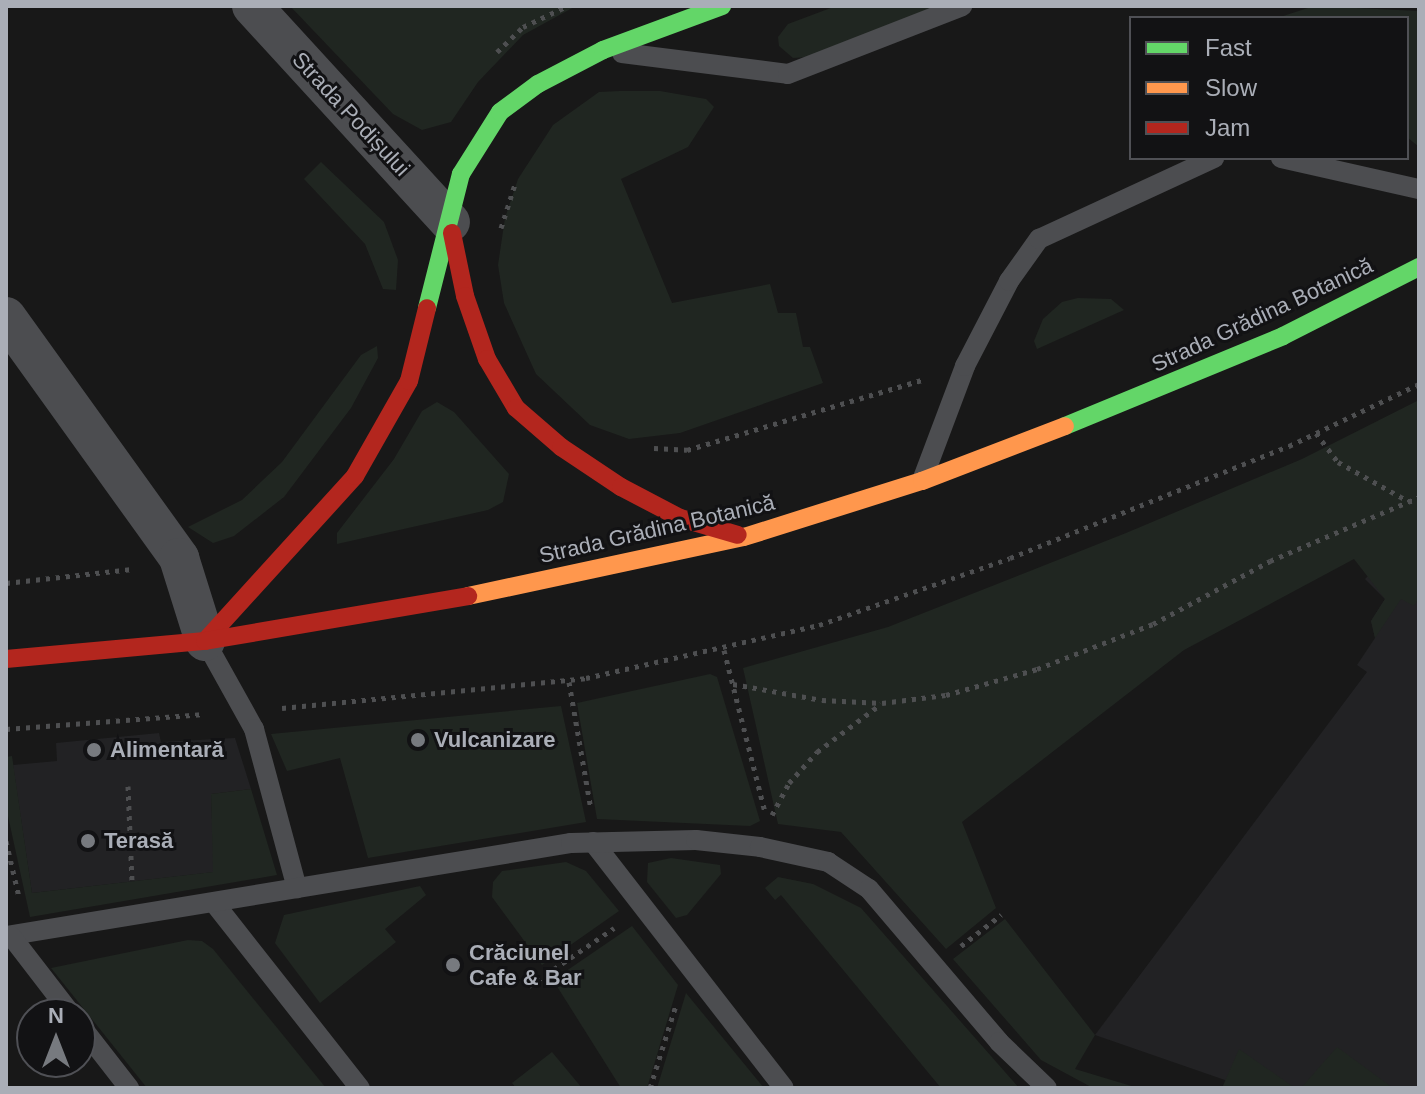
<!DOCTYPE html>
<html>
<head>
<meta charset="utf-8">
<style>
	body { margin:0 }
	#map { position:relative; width:1425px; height:1094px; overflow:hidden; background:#181818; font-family:Arial,sans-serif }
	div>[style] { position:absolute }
	.built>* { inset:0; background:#222224 }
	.green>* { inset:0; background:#202621 }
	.path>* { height:5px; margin-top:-2.5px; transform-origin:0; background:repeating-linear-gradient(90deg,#4e4f51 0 4px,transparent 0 10px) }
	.lane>* { height:20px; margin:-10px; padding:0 10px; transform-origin:10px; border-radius:10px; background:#4c4d50 }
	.street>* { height:40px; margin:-20px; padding:0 20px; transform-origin:20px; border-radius:20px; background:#4c4d50 }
	.fast>* { height:18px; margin:-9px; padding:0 9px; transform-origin:9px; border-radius:9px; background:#63d668 }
	.slow>* { height:18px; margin:-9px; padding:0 9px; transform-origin:9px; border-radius:9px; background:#ff974d }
	.jam>* { height:18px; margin:-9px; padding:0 9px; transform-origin:9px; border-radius:9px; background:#b3261e }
	.dots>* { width:22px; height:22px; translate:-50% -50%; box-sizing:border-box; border:4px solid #121214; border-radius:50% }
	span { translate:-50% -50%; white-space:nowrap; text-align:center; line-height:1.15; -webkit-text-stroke:6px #121214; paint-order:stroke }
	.street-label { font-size:22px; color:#aaaeb7 }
	.poi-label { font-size:22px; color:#aaaeb7; font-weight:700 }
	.left { translate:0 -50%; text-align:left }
	.frame { position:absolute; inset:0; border:8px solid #aaaeb7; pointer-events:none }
	.legend { position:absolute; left:1129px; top:16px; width:280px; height:144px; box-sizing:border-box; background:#121214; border:2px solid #4f5055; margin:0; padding:10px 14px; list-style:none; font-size:24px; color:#aaaeb7 }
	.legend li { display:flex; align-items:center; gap:16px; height:40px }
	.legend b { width:40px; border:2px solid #4f5055 }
	.north { position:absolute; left:16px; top:998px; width:80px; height:80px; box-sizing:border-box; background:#121214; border:2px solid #4f5055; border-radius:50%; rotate:0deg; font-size:22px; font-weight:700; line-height:32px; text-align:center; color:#aaaeb7 }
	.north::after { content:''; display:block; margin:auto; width:28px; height:36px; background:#777a7f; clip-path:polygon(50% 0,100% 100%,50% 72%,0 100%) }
</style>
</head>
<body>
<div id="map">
	<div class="built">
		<div style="clip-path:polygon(1419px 527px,1419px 1088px,1248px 1088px,1095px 1035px,1367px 672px,1357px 665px,1375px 638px,1371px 621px,1385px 599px,1365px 579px)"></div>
		<div style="clip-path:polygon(159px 733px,161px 742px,235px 738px,251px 789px,211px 794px,214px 872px,32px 893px,13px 765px,57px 761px,56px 743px)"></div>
	</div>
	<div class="green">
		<div style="clip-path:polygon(290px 6px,576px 6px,523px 35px,478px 82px,451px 122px,422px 130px,393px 114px)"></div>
		<div style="clip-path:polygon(836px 6px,941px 6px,808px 57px,793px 58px,779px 46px,778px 37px,788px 24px)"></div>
		<div style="clip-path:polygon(1314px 6px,1419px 11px,1419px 147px,1407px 137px,1407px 18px,1277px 18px)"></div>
		<div style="clip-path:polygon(620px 91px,660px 91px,706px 99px,714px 107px,688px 147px,621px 179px,672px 303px,770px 284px,778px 313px,796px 313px,803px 347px,810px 347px,823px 383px,680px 433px,629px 439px,590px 425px,536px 374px,504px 303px,498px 265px,505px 218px,518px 179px,553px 125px,599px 92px)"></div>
		<div style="clip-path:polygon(321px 162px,384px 222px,398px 260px,396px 290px,383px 289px,365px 244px,304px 179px)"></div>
		<div style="clip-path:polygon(1078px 298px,1111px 299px,1124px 310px,1037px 349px,1034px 341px,1043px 319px,1062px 302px)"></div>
		<div style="clip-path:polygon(377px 346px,378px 358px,351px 408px,284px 497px,234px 536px,213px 543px,188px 527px,242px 500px,282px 462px,361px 355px)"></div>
		<div style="clip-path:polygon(1419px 400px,1419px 598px,1414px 606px,1401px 599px,1375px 638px,1371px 621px,1385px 599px,1354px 559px,1184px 650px,962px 822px,996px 908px,946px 949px,841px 832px,778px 824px,743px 668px,888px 627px,1126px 533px,1302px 459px)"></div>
		<div style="clip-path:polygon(437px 402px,454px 412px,509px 474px,503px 502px,488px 510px,337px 544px,337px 533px,394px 459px,422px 411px)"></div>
		<div style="clip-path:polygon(710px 674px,717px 677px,760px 821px,750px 826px,597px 819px,577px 703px)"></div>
		<div style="clip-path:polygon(561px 706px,586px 822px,368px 858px,340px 758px,287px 771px,271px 734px)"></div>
		<div style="clip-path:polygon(12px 756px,32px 893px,213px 872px,211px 794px,251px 789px,277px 875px,30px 917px,6px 807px,6px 757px)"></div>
		<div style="clip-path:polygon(671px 858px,720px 865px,721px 874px,687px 915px,676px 918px,647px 882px,648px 863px)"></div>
		<div style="clip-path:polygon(566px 862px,586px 871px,619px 911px,542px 965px,492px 897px,493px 882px,502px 871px)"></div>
		<div style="clip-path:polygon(778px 877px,813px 884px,861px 908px,1019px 1088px,941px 1088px,781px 895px,775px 900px,765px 888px)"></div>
		<div style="clip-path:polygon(420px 886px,426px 895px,385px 929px,396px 942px,320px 1003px,275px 943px,284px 915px)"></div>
		<div style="clip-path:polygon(1005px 919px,1095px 1035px,1075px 1069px,1138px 1088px,1093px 1088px,1041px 1060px,953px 959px)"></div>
		<div style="clip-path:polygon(632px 926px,678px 985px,647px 1088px,621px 1088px,553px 980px)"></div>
		<div style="clip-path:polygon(188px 940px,202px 941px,213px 949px,326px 1088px,147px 1088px,51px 968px)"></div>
		<div style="clip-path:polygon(686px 993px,764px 1088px,657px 1088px)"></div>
		<div style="clip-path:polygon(1337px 1047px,1393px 1088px,1301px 1088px)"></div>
		<div style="clip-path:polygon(1239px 1049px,1295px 1088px,1222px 1088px)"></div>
		<div style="clip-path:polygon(552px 1052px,582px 1088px,516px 1088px,512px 1083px)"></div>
	</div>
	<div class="path">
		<div style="left:497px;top:52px;width:36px;rotate:-44deg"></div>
		<div style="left:523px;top:27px;width:49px;rotate:-25.5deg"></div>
		<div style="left:501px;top:228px;width:49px;rotate:-72.3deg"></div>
		<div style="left:1316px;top:433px;width:36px;rotate:53deg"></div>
		<div style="left:1338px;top:462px;width:80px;rotate:29.1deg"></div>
		<div style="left:1408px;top:501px;width:11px"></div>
		<div style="left:654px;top:448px;width:33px;rotate:3deg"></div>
		<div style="left:687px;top:450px;width:245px;rotate:-16.6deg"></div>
		<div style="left:6px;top:583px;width:127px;rotate:-6.3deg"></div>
		<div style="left:724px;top:650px;width:167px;rotate:75.8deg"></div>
		<div style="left:569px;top:682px;width:129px;rotate:80.2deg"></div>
		<div style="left:733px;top:684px;width:90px;rotate:10.2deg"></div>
		<div style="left:822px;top:700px;width:60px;rotate:2.9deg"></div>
		<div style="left:882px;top:703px;width:64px;rotate:-7.1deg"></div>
		<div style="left:946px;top:695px;width:95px;rotate:-15.9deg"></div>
		<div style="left:1037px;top:669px;width:124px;rotate:-21.2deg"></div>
		<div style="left:1153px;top:624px;width:133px;rotate:-28.3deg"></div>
		<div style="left:1270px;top:561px;width:162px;rotate:-23.2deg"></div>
		<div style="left:282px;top:708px;width:305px;rotate:-5.6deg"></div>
		<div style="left:586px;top:678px;width:239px;rotate:-12.8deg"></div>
		<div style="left:819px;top:625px;width:202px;rotate:-19.3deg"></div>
		<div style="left:1010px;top:558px;width:301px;rotate:-21.9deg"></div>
		<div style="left:1289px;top:446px;width:144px;rotate:-25.5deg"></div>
		<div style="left:6px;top:729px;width:199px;rotate:-4.3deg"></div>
		<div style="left:128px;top:786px;width:94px;rotate:87.6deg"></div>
		<div style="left:772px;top:815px;width:36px;rotate:-62deg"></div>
		<div style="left:789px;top:783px;width:42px;rotate:-47.9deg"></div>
		<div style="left:817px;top:752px;width:80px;rotate:-36.9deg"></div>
		<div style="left:6px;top:841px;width:57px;rotate:76.9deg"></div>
		<div style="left:961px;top:946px;width:51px;rotate:-37.8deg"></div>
		<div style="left:529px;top:986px;width:103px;rotate:-34.3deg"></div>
		<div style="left:650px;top:1088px;width:87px;rotate:-72.6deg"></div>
	</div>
	<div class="lane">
		<div style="left:622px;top:53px;width:167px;rotate:7.2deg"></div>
		<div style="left:788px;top:74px;width:187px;rotate:-21.3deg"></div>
		<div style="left:1281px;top:158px;width:141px;rotate:12.7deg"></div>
		<div style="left:923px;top:478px;width:120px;rotate:-69.4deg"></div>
		<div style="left:965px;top:366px;width:96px;rotate:-62.6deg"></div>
		<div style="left:1009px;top:281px;width:52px;rotate:-54.5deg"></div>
		<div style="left:1039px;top:239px;width:193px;rotate:-24.8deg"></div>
		<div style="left:205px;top:641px;width:101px;rotate:60.9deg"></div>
		<div style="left:254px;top:729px;width:165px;rotate:74.9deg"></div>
		<div style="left:593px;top:842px;width:311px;rotate:52.2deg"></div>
		<div style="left:215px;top:904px;width:234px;rotate:51.8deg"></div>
		<div style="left:6px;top:936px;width:573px;rotate:-9.35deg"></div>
		<div style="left:571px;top:843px;width:125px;rotate:-1.4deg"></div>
		<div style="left:696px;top:840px;width:64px;rotate:6.2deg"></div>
		<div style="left:760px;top:847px;width:70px;rotate:12.4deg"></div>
		<div style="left:828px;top:862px;width:49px;rotate:33.4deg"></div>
		<div style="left:869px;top:889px;width:201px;rotate:49.6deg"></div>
		<div style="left:999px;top:1042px;width:66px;rotate:43.8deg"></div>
		<div style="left:11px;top:936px;width:98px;rotate:52.4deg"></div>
		<div style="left:80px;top:1025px;width:80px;rotate:52.1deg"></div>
	</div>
	<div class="street">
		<div style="left:252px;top:6px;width:293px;rotate:47.5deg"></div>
		<div style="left:6px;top:317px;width:297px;rotate:54.3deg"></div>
		<div style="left:179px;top:558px;width:87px;rotate:72.6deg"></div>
	</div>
	<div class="fast">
		<div style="left:427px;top:308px;width:138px;rotate:-75.8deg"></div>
		<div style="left:461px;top:174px;width:73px;rotate:-57.8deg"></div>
		<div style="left:500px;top:112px;width:47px;rotate:-36.4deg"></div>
		<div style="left:538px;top:84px;width:73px;rotate:-27.6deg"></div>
		<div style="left:603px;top:50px;width:127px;rotate:-20.3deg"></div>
		<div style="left:1065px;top:426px;width:236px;rotate:-22.4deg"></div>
		<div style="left:1283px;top:336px;width:153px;rotate:-26.9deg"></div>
	</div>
	<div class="slow">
		<div style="left:468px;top:596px;width:282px;rotate:-12.1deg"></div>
		<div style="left:744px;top:537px;width:187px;rotate:-17.5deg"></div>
		<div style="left:922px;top:481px;width:153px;rotate:-21deg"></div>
	</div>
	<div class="jam">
		<div style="left:452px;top:233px;width:64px;rotate:78.3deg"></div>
		<div style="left:465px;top:296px;width:67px;rotate:70.8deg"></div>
		<div style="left:487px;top:359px;width:57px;rotate:59.4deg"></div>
		<div style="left:516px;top:408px;width:60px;rotate:40.9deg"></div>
		<div style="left:561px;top:447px;width:72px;rotate:33.7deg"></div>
		<div style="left:621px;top:487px;width:67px;rotate:27.7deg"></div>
		<div style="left:680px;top:518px;width:60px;rotate:16.3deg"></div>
		<div style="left:205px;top:641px;width:223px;rotate:-47.7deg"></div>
		<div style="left:355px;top:476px;width:109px;rotate:-60.4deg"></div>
		<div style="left:409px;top:381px;width:75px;rotate:-76.1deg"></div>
		<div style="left:6px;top:659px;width:200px;rotate:-5.2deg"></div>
		<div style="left:205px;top:641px;width:267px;rotate:-9.7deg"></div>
	</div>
	<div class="dots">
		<div style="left:418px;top:740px;background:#777a7f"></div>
		<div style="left:94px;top:750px;background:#777a7f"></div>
		<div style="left:88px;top:841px;background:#777a7f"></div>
		<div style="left:453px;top:965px;background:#777a7f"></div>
	</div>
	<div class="street-label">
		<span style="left:351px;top:114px;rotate:47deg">Strada Podișului</span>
		<span style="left:1262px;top:315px;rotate:-25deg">Strada Grădina Botanică</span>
		<span style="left:657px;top:529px;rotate:-13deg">Strada Grădina Botanică</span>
	</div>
	<div class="poi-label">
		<span class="left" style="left:434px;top:740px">Vulcanizare</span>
		<span class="left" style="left:110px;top:750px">Alimentară</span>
		<span class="left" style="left:104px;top:841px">Terasă</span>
		<span class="left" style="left:469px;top:965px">Crăciunel<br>Cafe &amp; Bar</span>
	</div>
	<div class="frame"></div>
	<ul class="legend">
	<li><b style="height:10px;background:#63d668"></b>Fast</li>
	<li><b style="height:10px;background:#ff974d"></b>Slow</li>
	<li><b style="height:10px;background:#b3261e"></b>Jam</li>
	</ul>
	<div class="north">N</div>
</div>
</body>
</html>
